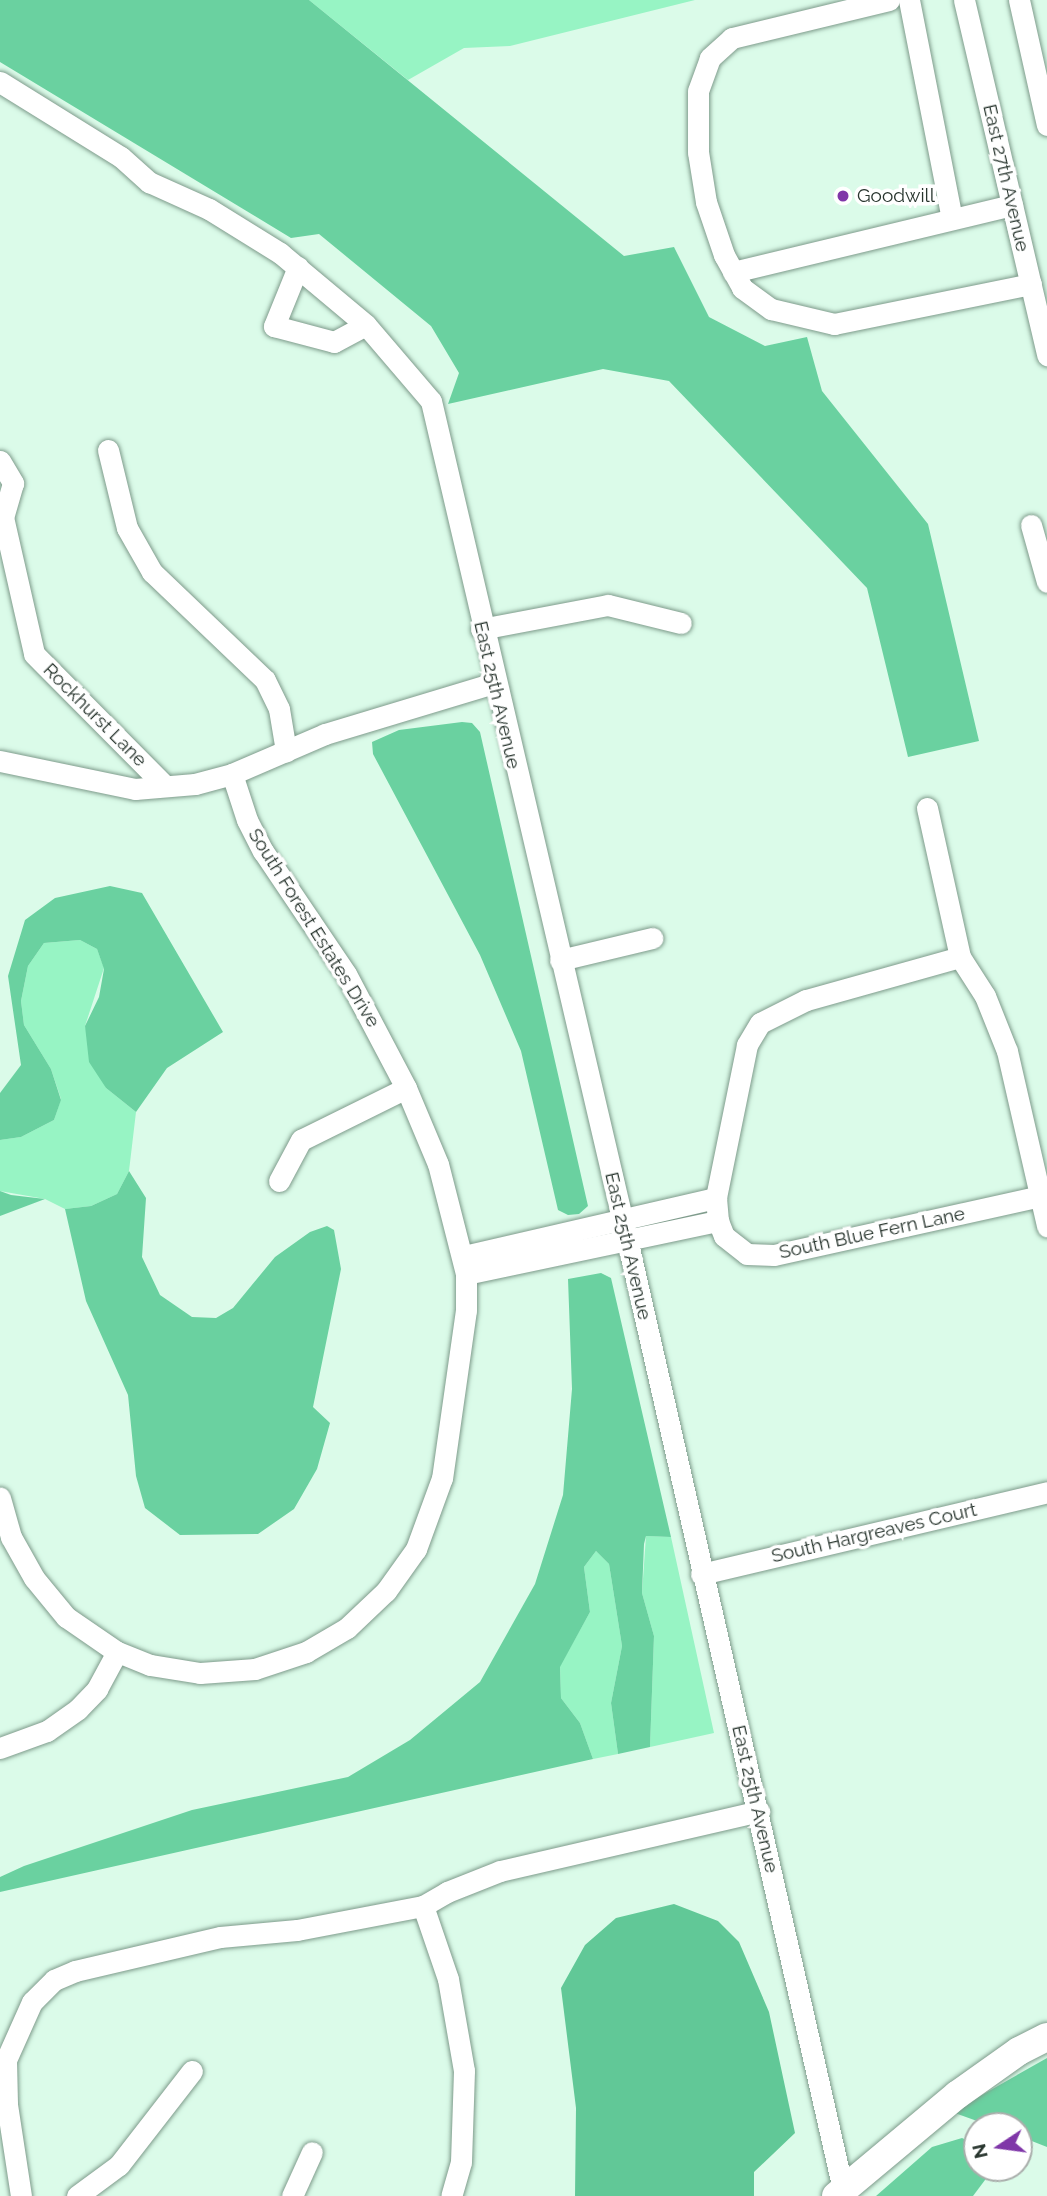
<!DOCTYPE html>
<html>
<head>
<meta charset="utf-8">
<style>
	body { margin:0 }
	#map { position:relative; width:1047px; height:2196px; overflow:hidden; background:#dbfbe9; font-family:Raleway,sans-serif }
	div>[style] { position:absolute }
	.green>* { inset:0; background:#97f4c4 }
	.forest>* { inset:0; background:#6ad1a0 }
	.water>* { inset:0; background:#61c897 }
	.roads { filter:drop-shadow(0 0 2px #7e9b8b) drop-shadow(0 0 2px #7e9b8b) }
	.minor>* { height:21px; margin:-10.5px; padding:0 10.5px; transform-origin:10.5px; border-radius:10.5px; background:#fff }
	.major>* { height:28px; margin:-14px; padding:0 14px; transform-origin:14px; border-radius:14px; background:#fff }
	.dots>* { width:19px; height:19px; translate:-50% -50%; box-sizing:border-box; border:4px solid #fff; border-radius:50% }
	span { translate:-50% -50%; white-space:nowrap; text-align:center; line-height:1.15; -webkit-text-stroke:7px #fff; paint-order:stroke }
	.street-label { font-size:19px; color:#28352e }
	.poi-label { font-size:19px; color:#28352e }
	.left { translate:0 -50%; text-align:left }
	.north { position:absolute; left:963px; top:2112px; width:70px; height:70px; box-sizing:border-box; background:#fff; border:2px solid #a9aeab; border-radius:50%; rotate:257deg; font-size:19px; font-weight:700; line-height:28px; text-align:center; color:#28352e }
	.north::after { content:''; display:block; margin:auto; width:24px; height:32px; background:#7f36a8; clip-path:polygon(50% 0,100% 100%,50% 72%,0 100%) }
</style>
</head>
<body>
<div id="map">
	<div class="green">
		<div style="clip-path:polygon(309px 0,695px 0,510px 46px,464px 48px,408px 80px)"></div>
		<div style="clip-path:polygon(80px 940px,97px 949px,104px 968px,85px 1026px,106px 1088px,136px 1112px,129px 1171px,117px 1194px,91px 1206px,65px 1209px,45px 1199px,0 1191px,0 1140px,21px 1137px,54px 1120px,61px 1099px,51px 1069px,24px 1025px,21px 1001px,28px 966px,44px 943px)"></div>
		<div style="clip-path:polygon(646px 1536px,671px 1537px,714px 1733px,650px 1747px,654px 1636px,642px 1593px)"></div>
		<div style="clip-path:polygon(596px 1551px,609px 1564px,622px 1646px,611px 1703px,618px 1754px,593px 1759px,580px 1723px,561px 1698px,560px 1666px,590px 1612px,584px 1567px)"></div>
	</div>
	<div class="forest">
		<div style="clip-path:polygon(0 0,309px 0,624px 256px,674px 247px,709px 317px,765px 346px,807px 337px,822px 391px,928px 524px,979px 741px,908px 757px,867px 588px,669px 381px,603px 369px,448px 404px,459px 373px,431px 326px,319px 234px,291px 238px,0 62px)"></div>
		<div style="clip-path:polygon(462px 722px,472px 723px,480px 732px,588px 1206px,579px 1214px,568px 1215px,558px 1210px,521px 1051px,480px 955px,373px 754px,372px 742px,399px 730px)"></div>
		<div style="clip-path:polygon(110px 886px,142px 893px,223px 1032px,167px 1068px,136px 1112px,106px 1088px,89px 1062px,85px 1026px,99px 997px,104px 969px,97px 949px,80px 940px,44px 943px,28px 966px,21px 1001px,24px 1025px,51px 1069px,61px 1100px,54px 1120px,21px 1137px,0 1140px,0 1093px,21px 1065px,8px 976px,25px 920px,55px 898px)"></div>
		<div style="clip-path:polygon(129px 1171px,146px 1198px,142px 1257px,160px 1295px,192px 1317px,216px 1318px,233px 1308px,275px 1257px,310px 1232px,327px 1226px,334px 1230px,341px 1269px,313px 1407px,330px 1423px,317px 1469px,294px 1509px,258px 1534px,180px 1535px,145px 1508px,136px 1476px,128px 1395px,86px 1301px,65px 1209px,91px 1206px,117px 1194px)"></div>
		<div style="clip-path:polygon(0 1191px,11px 1195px,45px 1199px,0 1216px)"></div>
		<div style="clip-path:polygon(601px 1273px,611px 1278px,671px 1537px,646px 1536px,644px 1544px,642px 1593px,654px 1636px,650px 1747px,618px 1754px,611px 1703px,622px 1646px,609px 1564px,596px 1551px,584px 1567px,590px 1612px,560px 1667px,561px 1698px,580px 1723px,593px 1759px,0 1892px,0 1877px,24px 1866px,192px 1810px,348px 1777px,410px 1740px,480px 1682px,535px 1584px,563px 1495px,572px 1389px,568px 1279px)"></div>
		<div style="clip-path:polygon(1047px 2058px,1047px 2147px,1019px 2136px,1019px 2126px,991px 2126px,952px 2112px)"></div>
		<div style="clip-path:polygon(962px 2138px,977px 2145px,977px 2168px,994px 2168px,973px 2196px,876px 2196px,932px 2147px)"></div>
	</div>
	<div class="water">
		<div style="clip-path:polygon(674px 1904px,718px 1921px,739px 1942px,769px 2012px,795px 2133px,754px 2172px,754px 2196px,575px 2196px,576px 2108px,561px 1988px,585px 1945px,616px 1918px)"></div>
	</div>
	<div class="roads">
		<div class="minor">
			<div style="left:889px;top:0;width:162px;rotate:166.4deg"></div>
			<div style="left:732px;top:38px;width:30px;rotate:138deg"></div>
			<div style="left:710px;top:58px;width:35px;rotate:110deg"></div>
			<div style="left:698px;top:91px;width:61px;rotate:90deg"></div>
			<div style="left:698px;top:152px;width:51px;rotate:80.9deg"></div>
			<div style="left:706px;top:202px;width:56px;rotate:71.2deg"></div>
			<div style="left:724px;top:255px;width:38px;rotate:61deg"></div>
			<div style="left:742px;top:288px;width:36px;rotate:36deg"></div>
			<div style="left:771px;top:309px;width:65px;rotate:13.4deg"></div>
			<div style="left:834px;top:324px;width:201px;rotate:-11.5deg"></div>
			<div style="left:909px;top:0;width:223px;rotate:78.9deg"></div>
			<div style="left:964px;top:0;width:365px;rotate:76.8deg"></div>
			<div style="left:1019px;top:0;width:128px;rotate:77.4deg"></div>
			<div style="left:0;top:82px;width:142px;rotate:31.8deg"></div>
			<div style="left:121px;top:157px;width:38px;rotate:42deg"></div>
			<div style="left:149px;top:182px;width:66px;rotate:24.2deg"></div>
			<div style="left:209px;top:209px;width:84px;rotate:31.8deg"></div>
			<div style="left:280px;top:253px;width:112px;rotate:39.9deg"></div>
			<div style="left:366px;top:325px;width:100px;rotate:49.5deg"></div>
			<div style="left:431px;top:401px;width:861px;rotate:76.84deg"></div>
			<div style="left:627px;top:1239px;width:975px;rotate:77.2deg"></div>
			<div style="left:298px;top:267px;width:64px;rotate:112.1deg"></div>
			<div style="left:274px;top:326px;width:62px;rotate:14.9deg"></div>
			<div style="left:334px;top:342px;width:36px;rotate:-28deg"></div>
			<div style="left:733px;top:272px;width:287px;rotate:-13.5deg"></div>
			<div style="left:108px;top:450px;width:80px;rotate:76.3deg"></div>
			<div style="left:127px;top:528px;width:51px;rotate:60.4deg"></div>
			<div style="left:152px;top:572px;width:156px;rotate:43.7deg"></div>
			<div style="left:265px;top:680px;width:32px;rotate:64deg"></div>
			<div style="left:279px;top:709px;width:43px;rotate:80.5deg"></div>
			<div style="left:0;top:461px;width:26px;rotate:59deg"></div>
			<div style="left:13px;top:483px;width:35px;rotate:106deg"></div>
			<div style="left:3px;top:517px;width:140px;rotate:77.2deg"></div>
			<div style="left:34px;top:654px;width:186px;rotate:45.2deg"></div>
			<div style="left:1031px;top:525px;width:59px;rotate:74.3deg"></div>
			<div style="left:481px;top:629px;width:129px;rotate:-10.7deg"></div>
			<div style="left:608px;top:605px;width:75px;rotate:13.9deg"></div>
			<div style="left:0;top:761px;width:138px;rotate:11.7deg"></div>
			<div style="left:135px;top:789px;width:60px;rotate:-4.8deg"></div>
			<div style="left:195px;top:784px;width:38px;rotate:-15deg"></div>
			<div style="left:232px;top:774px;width:48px;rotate:71.9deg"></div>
			<div style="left:247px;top:820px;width:35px;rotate:63deg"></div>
			<div style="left:263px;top:851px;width:148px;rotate:56deg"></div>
			<div style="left:346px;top:974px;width:129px;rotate:62.2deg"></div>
			<div style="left:406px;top:1088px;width:82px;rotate:67.2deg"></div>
			<div style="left:438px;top:1164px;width:114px;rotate:75.7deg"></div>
			<div style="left:466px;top:1274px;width:36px;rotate:90deg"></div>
			<div style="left:466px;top:1310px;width:170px;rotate:98.1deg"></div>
			<div style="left:442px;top:1478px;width:76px;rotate:110.1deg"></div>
			<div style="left:416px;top:1549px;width:52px;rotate:125.5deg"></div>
			<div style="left:386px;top:1591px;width:54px;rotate:136.5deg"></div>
			<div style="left:347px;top:1628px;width:48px;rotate:149.7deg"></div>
			<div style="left:306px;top:1652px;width:54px;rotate:161.6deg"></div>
			<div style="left:255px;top:1669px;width:55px;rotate:175.8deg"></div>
			<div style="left:200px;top:1673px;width:51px;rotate:-170.9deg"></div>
			<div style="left:150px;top:1665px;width:35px;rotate:-158deg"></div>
			<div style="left:117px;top:1652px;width:62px;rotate:-145.5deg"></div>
			<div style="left:66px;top:1617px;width:50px;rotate:-129.4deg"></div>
			<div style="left:34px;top:1578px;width:47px;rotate:-119.3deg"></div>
			<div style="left:11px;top:1537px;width:41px;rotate:-105.8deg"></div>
			<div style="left:232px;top:774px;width:101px;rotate:-23.3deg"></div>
			<div style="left:325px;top:734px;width:177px;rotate:-16.8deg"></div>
			<div style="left:927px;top:808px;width:153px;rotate:77.5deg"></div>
			<div style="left:960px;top:957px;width:46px;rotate:57.3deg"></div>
			<div style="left:985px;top:996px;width:59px;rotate:68.2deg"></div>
			<div style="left:1007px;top:1051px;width:180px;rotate:77.1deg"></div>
			<div style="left:960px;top:957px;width:160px;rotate:164.4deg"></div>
			<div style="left:806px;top:1000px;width:51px;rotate:153.4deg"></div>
			<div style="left:760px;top:1023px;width:26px;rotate:121deg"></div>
			<div style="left:747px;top:1045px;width:156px;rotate:101.5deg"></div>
			<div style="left:716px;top:1198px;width:23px;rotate:85deg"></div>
			<div style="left:718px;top:1221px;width:16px;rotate:68deg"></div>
			<div style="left:724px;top:1236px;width:29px;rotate:38deg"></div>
			<div style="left:747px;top:1254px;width:27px;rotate:2deg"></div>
			<div style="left:774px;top:1255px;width:273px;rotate:-12.5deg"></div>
			<div style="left:560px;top:960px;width:95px;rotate:-13.4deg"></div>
			<div style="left:279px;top:1181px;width:47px;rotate:-61.8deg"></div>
			<div style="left:301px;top:1140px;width:117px;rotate:-26.3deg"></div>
			<div style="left:464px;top:1256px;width:259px;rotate:-13deg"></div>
			<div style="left:466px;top:1274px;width:258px;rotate:-11.9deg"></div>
			<div style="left:701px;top:1574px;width:356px;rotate:-13.3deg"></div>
			<div style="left:0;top:1748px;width:50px;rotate:-19.9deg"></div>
			<div style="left:47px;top:1731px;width:38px;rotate:-35deg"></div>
			<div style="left:78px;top:1709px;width:28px;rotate:-46deg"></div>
			<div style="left:97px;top:1689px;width:42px;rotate:-61.6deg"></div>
			<div style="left:423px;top:1906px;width:77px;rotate:71.1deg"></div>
			<div style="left:448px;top:1979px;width:93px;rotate:80.1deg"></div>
			<div style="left:464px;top:2071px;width:91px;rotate:91.9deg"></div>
			<div style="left:461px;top:2162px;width:35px;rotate:106deg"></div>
			<div style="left:21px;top:2196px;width:93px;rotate:-98.7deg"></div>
			<div style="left:7px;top:2104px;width:44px;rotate:-91.3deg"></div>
			<div style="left:6px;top:2060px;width:64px;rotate:-65.9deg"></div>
			<div style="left:32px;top:2002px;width:31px;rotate:-45deg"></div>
			<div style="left:54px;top:1980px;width:23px;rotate:-23deg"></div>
			<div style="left:75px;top:1971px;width:149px;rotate:-13.2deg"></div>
			<div style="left:220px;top:1937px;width:77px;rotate:-5.2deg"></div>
			<div style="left:297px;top:1930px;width:128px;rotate:-10.8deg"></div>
			<div style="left:423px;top:1906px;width:28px;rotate:-30deg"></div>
			<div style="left:447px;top:1892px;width:57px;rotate:-21.6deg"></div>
			<div style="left:500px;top:1871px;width:266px;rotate:-13deg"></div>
			<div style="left:77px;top:2196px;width:52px;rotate:-36.4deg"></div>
			<div style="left:119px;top:2165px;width:119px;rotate:-52.2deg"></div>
			<div style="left:292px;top:2196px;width:48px;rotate:-65.6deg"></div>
		</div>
		<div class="major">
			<div style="left:836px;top:2196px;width:158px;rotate:-39.9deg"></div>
			<div style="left:957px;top:2095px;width:76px;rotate:-35.4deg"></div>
			<div style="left:1019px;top:2051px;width:31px;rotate:-27deg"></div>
		</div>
	</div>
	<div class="dots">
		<div style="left:843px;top:196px;background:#7f36a8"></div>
	</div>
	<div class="street-label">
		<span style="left:1006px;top:178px;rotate:77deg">East 27th Avenue</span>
		<span style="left:497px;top:695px;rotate:77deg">East 25th Avenue</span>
		<span style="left:95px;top:715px;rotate:45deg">Rockhurst Lane</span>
		<span style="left:314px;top:928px;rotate:58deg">South Forest Estates Drive</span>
		<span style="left:872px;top:1233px;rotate:-12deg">South Blue Fern Lane</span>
		<span style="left:628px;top:1246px;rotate:77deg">East 25th Avenue</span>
		<span style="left:874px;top:1533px;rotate:-13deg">South Hargreaves Court</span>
		<span style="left:755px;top:1799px;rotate:77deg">East 25th Avenue</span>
	</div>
	<div class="poi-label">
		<span class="left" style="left:857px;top:196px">Goodwill</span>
	</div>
	<div class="north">N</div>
</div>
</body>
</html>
